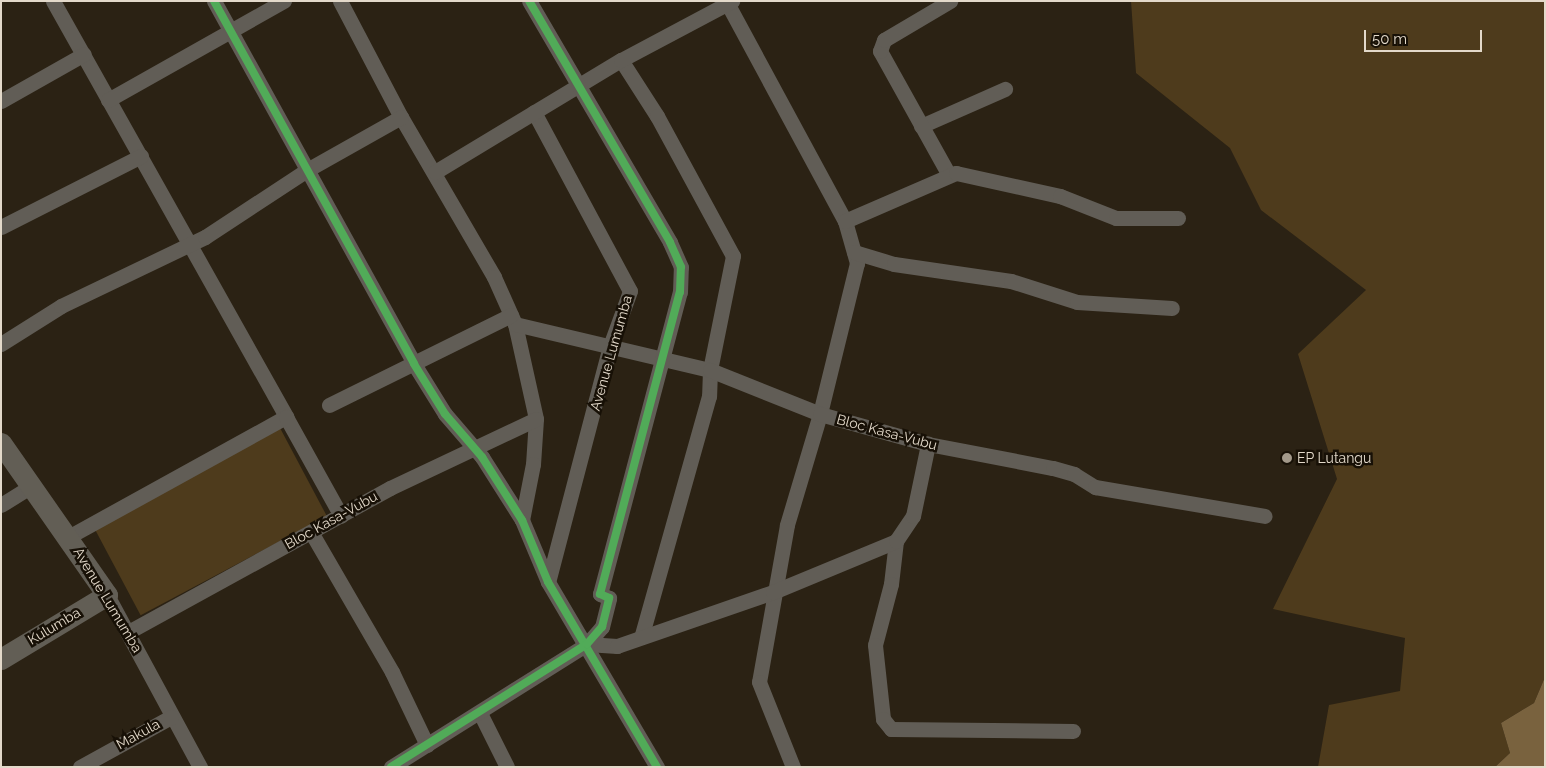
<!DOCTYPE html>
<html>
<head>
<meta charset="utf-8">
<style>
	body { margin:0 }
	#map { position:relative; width:1546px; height:768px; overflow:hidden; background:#2b2214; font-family:Raleway,sans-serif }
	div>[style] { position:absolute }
	.green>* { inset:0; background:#4e3b1c; transform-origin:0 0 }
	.water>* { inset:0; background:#79623e }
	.street>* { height:15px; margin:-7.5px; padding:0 7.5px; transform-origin:7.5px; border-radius:7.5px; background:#615d56 }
	.secondary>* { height:21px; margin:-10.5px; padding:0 10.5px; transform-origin:10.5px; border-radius:10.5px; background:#625e55 }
	.cycleway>* { height:8px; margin:-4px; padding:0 4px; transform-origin:4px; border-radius:4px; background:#51ab58 }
	.dots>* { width:14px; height:14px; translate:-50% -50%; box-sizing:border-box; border:2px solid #171006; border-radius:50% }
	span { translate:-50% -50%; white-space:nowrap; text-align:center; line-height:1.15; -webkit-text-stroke:5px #171006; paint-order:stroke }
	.street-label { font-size:14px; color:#e3d9ca }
	.poi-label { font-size:14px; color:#e3d9ca }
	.left { translate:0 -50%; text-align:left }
	.frame { position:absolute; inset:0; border:2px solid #e3d9ca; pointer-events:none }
	.scale { position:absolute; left:1364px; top:30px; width:118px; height:22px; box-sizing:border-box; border:2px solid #e3d9ca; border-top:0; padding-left:6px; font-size:15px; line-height:18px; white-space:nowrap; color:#e3d9ca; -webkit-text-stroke:4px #171006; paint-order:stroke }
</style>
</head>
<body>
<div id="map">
	<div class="green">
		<div style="clip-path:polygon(1131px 1px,1545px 1px,1545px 677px,1534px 703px,1501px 723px,1510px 753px,1495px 767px,1318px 767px,1329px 705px,1400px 691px,1405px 638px,1273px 609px,1337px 479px,1298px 354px,1366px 290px,1261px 210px,1230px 148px,1136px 73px)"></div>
		<div style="left:280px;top:428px;width:100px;height:211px;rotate:62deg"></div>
	</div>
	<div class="water">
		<div style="clip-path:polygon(1545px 677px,1545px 767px,1495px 767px,1510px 753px,1501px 723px,1534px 703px)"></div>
	</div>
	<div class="street">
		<div style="left:53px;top:1px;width:477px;rotate:60.7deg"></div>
		<div style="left:214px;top:1px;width:414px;rotate:61.1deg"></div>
		<div style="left:414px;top:364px;width:59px;rotate:58.2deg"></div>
		<div style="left:445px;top:414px;width:57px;rotate:49.3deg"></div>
		<div style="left:482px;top:457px;width:75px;rotate:57.6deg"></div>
		<div style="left:522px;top:520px;width:67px;rotate:67.2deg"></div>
		<div style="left:548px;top:582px;width:215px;rotate:59.5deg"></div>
		<div style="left:340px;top:1px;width:131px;rotate:62.3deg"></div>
		<div style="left:401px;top:117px;width:185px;rotate:59.8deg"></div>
		<div style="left:494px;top:277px;width:51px;rotate:65.9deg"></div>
		<div style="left:515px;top:324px;width:97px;rotate:77.5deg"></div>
		<div style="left:536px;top:419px;width:45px;rotate:93.8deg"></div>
		<div style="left:533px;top:464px;width:57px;rotate:101.1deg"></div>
		<div style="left:726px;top:1px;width:250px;rotate:61.6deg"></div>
		<div style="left:845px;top:221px;width:44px;rotate:74.1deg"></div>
		<div style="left:857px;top:263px;width:155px;rotate:103.8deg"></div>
		<div style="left:820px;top:414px;width:116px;rotate:106.6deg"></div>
		<div style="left:787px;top:525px;width:159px;rotate:100.1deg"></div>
		<div style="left:759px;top:682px;width:92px;rotate:68.2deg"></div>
		<div style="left:621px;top:60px;width:67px;rotate:57.3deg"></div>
		<div style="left:657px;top:116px;width:159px;rotate:61.5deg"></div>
		<div style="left:733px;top:256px;width:116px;rotate:101.4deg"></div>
		<div style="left:710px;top:370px;width:26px;rotate:92deg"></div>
		<div style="left:709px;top:396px;width:248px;rotate:105.7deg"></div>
		<div style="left:108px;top:100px;width:202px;rotate:-29.4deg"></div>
		<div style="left:1px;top:101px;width:95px;rotate:-29.5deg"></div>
		<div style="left:534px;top:112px;width:203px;rotate:61.8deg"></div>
		<div style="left:630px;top:291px;width:59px;rotate:110deg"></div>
		<div style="left:610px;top:346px;width:244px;rotate:104.7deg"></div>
		<div style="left:921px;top:126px;width:92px;rotate:-23.8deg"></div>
		<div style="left:435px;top:172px;width:217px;rotate:-31.1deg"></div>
		<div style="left:621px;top:60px;width:126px;rotate:-28deg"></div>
		<div style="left:949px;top:175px;width:142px;rotate:-119.1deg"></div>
		<div style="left:880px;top:51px;width:12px;rotate:-70deg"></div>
		<div style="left:884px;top:40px;width:77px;rotate:-30.6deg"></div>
		<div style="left:845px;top:221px;width:121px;rotate:-23.4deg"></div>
		<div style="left:956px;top:173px;width:107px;rotate:12.5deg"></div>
		<div style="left:1060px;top:196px;width:60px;rotate:21.4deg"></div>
		<div style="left:1116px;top:218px;width:62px"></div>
		<div style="left:1px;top:227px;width:157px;rotate:-26.9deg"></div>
		<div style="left:854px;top:252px;width:42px;rotate:16.7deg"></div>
		<div style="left:894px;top:264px;width:118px;rotate:8.3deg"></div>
		<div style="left:1011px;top:281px;width:69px;rotate:17.7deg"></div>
		<div style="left:1077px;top:302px;width:95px;rotate:3.6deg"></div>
		<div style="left:515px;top:324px;width:200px;rotate:13.3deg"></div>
		<div style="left:710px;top:370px;width:118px;rotate:21.8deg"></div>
		<div style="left:820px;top:414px;width:112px;rotate:15.5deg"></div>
		<div style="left:928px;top:444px;width:127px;rotate:10.9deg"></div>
		<div style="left:1053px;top:468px;width:22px;rotate:16deg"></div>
		<div style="left:1074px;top:474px;width:25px;rotate:32deg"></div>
		<div style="left:1095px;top:487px;width:172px;rotate:9.7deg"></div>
		<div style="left:1px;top:344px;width:71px;rotate:-32.3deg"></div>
		<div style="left:61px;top:306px;width:160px;rotate:-25.6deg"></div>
		<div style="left:205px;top:237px;width:122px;rotate:-33.3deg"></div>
		<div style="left:307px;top:170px;width:108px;rotate:-29.4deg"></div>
		<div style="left:329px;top:405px;width:203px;rotate:-26.3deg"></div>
		<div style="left:1px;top:505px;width:38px;rotate:-32deg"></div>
		<div style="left:311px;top:532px;width:162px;rotate:59.9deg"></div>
		<div style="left:392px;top:672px;width:81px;rotate:64.4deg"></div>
		<div style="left:70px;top:536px;width:247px;rotate:-28.9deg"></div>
		<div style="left:286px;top:417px;width:113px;rotate:60.9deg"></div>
		<div style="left:896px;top:541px;width:43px;rotate:96.6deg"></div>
		<div style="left:891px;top:584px;width:63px;rotate:104.7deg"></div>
		<div style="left:875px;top:645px;width:74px;rotate:83.8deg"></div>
		<div style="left:883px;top:719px;width:13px;rotate:51deg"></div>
		<div style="left:891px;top:729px;width:182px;rotate:0.6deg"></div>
		<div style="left:107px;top:595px;width:196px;rotate:61.6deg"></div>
		<div style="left:130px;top:631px;width:297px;rotate:-28.8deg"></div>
		<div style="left:390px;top:488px;width:161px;rotate:-25.3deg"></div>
		<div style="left:587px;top:644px;width:30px;rotate:4deg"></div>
		<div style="left:617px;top:646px;width:165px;rotate:-19.1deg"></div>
		<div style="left:773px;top:592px;width:133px;rotate:-22.5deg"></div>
		<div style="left:896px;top:541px;width:30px;rotate:-56deg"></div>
		<div style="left:913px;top:516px;width:74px;rotate:-78.2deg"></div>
		<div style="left:480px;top:713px;width:60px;rotate:63.4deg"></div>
		<div style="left:80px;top:767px;width:104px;rotate:-28.8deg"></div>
		<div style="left:391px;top:767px;width:231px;rotate:-32.1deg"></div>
		<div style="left:587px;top:644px;width:23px;rotate:-49deg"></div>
		<div style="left:602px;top:627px;width:30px;rotate:-76deg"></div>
		<div style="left:609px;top:598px;width:10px;rotate:-156deg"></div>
		<div style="left:600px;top:594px;width:312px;rotate:-75.2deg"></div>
		<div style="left:680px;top:292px;width:25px;rotate:-88deg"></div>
		<div style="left:681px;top:267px;width:27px;rotate:-114deg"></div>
		<div style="left:670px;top:242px;width:279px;rotate:-120.3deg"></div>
	</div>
	<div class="secondary">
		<div style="left:1px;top:443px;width:185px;rotate:55.1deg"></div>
		<div style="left:107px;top:595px;width:124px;rotate:148.9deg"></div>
	</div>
	<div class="cycleway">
		<div style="left:214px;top:1px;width:414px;rotate:61.1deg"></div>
		<div style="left:414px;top:364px;width:59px;rotate:58.2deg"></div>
		<div style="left:445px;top:414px;width:57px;rotate:49.3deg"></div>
		<div style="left:482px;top:457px;width:75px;rotate:57.6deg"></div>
		<div style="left:522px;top:520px;width:67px;rotate:67.2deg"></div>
		<div style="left:548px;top:582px;width:215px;rotate:59.5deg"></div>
		<div style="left:391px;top:767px;width:231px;rotate:-32.1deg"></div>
		<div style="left:587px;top:644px;width:23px;rotate:-49deg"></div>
		<div style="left:602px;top:627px;width:30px;rotate:-76deg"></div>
		<div style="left:609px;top:598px;width:10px;rotate:-156deg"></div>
		<div style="left:600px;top:594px;width:312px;rotate:-75.2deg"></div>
		<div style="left:680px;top:292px;width:25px;rotate:-88deg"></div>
		<div style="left:681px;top:267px;width:27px;rotate:-114deg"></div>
		<div style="left:670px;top:242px;width:279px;rotate:-120.3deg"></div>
	</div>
	<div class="dots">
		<div style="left:1287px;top:458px;background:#a3998a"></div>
	</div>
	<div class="street-label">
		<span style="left:611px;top:353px;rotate:-74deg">Avenue Lumumba</span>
		<span style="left:887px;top:432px;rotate:15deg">Bloc Kasa-Vubu</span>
		<span style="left:331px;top:520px;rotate:-29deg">Bloc Kasa-Vubu</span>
		<span style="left:108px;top:600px;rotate:59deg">Avenue Lumumba</span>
		<span style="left:54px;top:626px;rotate:-31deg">Kulumba</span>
		<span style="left:138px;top:734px;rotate:-29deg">Makula</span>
	</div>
	<div class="poi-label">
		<span class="left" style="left:1297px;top:458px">EP Lutangu</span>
	</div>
	<div class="frame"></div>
	<div class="scale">50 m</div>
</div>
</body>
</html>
